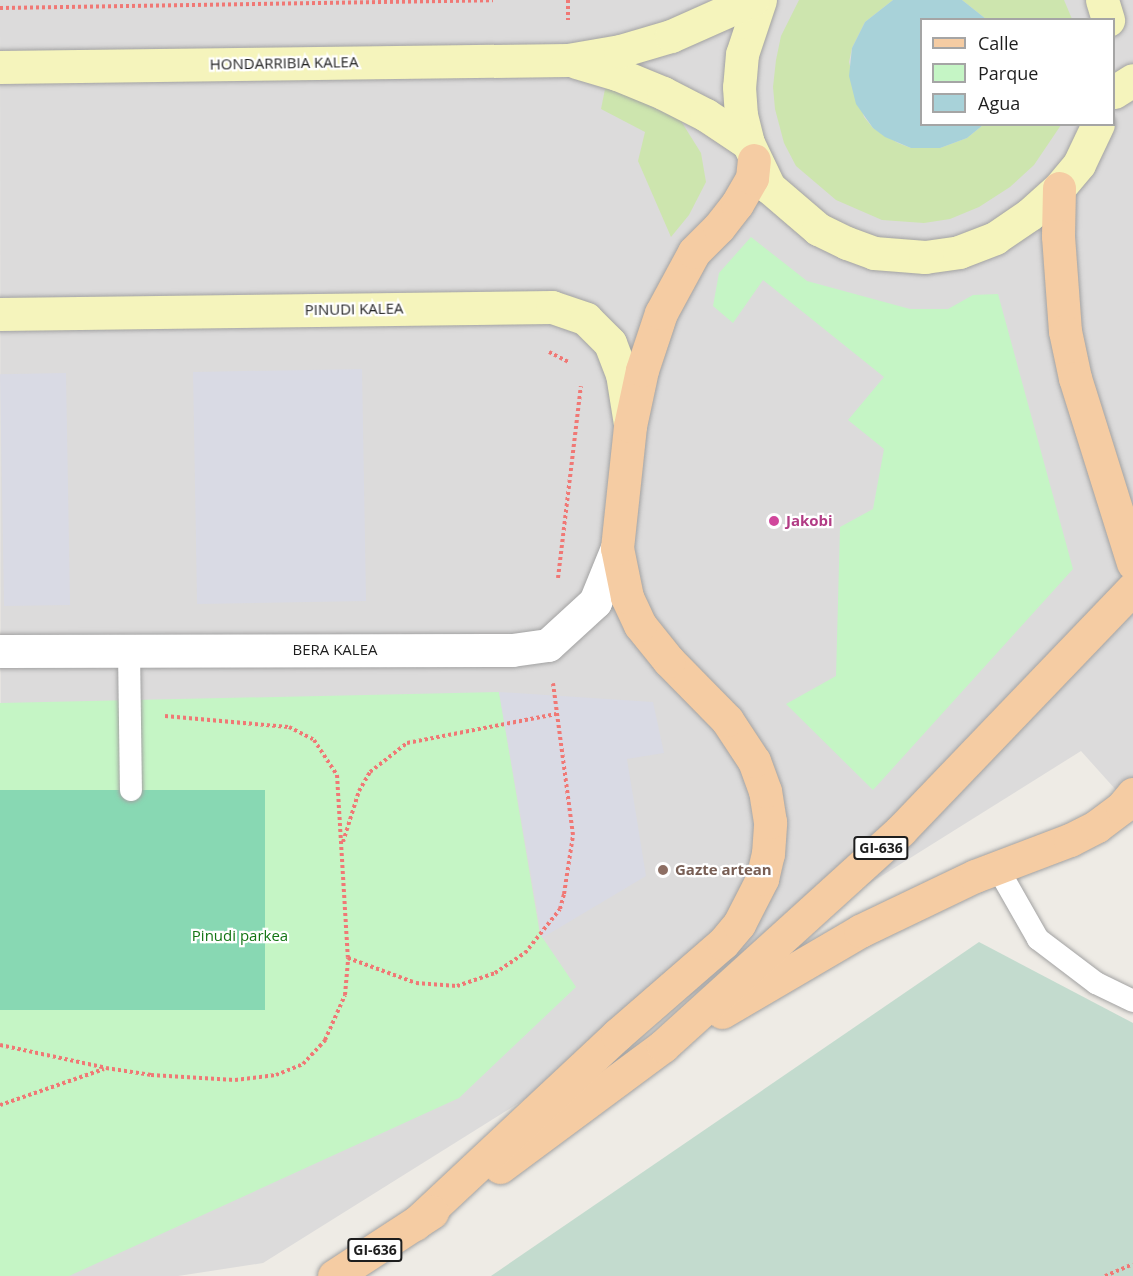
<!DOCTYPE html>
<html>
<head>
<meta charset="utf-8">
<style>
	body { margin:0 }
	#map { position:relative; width:1133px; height:1276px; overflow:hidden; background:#eeebe5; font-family:"Open Sans",sans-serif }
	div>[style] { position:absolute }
	.residential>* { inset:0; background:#dcdbdb }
	.grass>* { inset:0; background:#cde5ae }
	.wetland>* { inset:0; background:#c3dbce }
	.park>* { inset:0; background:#c5f5c5 }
	.pitch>* { inset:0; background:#88d8b3; transform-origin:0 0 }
	.plaza>* { inset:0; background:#d9dae4; transform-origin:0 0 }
	.water>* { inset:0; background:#a8d2d9 }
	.path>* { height:4px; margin-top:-2px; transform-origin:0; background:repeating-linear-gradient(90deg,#f07875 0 3px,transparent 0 6px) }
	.roads { filter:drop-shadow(0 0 2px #a2a2a2) drop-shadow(0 0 2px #a2a2a2) }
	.lane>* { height:22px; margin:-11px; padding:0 11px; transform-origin:11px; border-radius:11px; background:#fff }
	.street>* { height:33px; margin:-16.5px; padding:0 16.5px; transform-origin:16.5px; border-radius:16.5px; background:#fff }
	.secondary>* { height:33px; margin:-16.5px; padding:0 16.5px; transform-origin:16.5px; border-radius:16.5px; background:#f5f4bc }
	.primary>* { height:33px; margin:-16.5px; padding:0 16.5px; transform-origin:16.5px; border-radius:16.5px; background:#f5cca3 }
	.dots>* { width:16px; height:16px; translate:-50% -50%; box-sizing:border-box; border:3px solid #fff; border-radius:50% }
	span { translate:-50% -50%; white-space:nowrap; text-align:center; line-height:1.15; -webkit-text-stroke:4.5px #fff; paint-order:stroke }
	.shield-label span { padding:2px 4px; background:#fff; border:2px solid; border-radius:4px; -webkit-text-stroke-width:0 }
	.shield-label { font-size:14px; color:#1e1e1e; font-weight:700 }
	.street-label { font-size:15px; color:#1e1e1e }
	.hotel-label { font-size:15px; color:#b23c85; font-weight:700 }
	.left { translate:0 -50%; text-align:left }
	.education-label { font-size:15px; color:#785e54; font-weight:700 }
	.park-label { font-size:15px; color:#137514 }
	.legend { position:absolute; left:920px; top:18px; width:195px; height:108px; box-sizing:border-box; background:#fff; border:2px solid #a5a5a5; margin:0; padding:8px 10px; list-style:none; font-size:18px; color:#1e1e1e }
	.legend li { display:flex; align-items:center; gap:12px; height:30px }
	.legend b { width:30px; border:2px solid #a5a5a5 }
</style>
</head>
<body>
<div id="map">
	<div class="residential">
		<div style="clip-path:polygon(evenodd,0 0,1133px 0,1133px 809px,1081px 751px,263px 1263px,178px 1276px,1px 1276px,0 0,922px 20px,1114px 20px,1114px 124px,922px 124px,922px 20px)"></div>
	</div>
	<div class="grass">
		<div style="clip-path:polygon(799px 0,893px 0,865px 22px,852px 48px,849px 62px,864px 117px,873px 128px,898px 143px,911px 148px,940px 148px,967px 138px,983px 125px,1061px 125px,1034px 165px,1010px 187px,979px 207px,950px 219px,924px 223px,882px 220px,836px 200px,796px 166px,784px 143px,775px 109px,773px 87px,776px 60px,781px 36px)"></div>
		<div style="clip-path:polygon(962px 0,1064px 0,1072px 19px,986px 19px)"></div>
		<div style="clip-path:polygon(613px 88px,681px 121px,701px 153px,706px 182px,689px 215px,671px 237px,638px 161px,645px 132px,601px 109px,605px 89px)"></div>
	</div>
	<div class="wetland">
		<div style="clip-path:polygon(979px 942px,1133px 1023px,1133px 1276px,491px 1276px)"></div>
	</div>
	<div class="park">
		<div style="clip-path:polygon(751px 237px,807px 281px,910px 309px,948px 309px,973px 295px,998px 294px,1073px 569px,873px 790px,786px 704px,836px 676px,840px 527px,873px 509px,884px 449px,848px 420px,884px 377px,763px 280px,733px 323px,713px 306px,719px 273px)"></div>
		<div style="clip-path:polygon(499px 692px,540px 934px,576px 987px,459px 1098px,69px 1276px,0 1276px,0 703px)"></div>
	</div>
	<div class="pitch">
		<div style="left:265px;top:790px;width:220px;height:265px;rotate:90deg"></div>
	</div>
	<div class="plaza">
		<div style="left:362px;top:369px;width:232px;height:169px;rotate:89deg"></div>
		<div style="left:66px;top:373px;width:232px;height:66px;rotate:89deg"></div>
		<div style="clip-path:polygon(499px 692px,653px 702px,664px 753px,627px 759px,646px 876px,542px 938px)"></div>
	</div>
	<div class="water">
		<div style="clip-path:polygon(893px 0,962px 0,986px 19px,922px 20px,922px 124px,983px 125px,967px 138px,940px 148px,911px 148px,885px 137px,873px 128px,856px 104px,849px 76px,852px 48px,865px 22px)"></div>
	</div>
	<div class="path">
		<div style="left:568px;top:0;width:20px;rotate:90deg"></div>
		<div style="left:0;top:8px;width:493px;rotate:-0.9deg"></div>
		<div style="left:549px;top:352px;width:22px;rotate:27deg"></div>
		<div style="left:558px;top:578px;width:193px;rotate:-83.2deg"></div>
		<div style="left:165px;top:716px;width:124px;rotate:5.1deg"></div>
		<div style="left:289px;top:727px;width:28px;rotate:27deg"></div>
		<div style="left:314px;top:740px;width:42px;rotate:56.7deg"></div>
		<div style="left:337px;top:775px;width:183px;rotate:86.6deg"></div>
		<div style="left:343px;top:842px;width:53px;rotate:-72.6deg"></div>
		<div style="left:359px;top:791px;width:22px;rotate:-60deg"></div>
		<div style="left:370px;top:772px;width:47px;rotate:-38.1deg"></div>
		<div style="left:407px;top:743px;width:152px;rotate:-11deg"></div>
		<div style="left:0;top:1045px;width:108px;rotate:12.2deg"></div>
		<div style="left:106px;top:1068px;width:46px;rotate:8.8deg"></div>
		<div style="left:151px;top:1075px;width:84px;rotate:3.4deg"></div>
		<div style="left:235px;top:1080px;width:41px;rotate:-7deg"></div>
		<div style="left:276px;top:1075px;width:29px;rotate:-22deg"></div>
		<div style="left:303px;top:1064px;width:33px;rotate:-47deg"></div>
		<div style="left:325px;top:1040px;width:49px;rotate:-66deg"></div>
		<div style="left:345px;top:995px;width:37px;rotate:-85deg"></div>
		<div style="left:348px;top:958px;width:72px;rotate:20.2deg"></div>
		<div style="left:416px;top:983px;width:41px;rotate:4.2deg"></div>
		<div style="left:457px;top:986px;width:40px;rotate:-18.9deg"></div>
		<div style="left:495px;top:973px;width:36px;rotate:-34deg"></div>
		<div style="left:525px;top:953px;width:56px;rotate:-51.5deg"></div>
		<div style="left:560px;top:909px;width:16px;rotate:-75deg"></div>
		<div style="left:564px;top:894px;width:60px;rotate:-81.3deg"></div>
		<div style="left:573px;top:835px;width:153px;rotate:-97.5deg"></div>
		<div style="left:0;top:1105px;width:110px;rotate:-19.1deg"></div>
		<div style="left:1105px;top:1276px;width:30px;rotate:-23deg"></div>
	</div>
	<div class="roads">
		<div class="lane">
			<div style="left:129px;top:651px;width:139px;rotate:89.2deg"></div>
			<div style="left:997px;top:867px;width:83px;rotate:60.3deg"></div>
			<div style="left:1038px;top:939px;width:73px;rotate:37.2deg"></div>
			<div style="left:1096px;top:983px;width:41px;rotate:25.9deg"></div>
		</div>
		<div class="street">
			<div style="left:0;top:651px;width:512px;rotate:-0.11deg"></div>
			<div style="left:512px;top:650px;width:36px;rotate:-8deg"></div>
			<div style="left:548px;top:645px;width:64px;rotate:-42.5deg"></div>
			<div style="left:595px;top:602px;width:58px;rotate:-67.8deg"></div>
		</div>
		<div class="secondary">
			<div style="left:760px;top:0;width:57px;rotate:108.4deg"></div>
			<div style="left:742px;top:54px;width:33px;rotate:95deg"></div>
			<div style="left:739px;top:87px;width:28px;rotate:86deg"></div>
			<div style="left:741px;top:115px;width:29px;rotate:76deg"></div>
			<div style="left:748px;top:143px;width:49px;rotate:64.5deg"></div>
			<div style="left:769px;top:187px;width:65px;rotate:40.6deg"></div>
			<div style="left:818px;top:229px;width:32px;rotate:26deg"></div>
			<div style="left:847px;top:243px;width:29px;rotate:20deg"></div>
			<div style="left:874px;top:253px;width:51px;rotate:4.5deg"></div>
			<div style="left:925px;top:257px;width:34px;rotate:-8deg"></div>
			<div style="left:959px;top:252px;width:39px;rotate:-21deg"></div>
			<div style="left:995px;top:238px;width:42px;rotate:-34.4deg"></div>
			<div style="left:1030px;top:214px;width:39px;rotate:-42deg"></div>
			<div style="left:1059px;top:188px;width:31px;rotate:-50deg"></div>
			<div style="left:1079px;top:164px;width:44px;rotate:-64.6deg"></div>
			<div style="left:1102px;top:0;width:21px;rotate:73deg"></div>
			<div style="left:576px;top:62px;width:43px;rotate:16.3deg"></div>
			<div style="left:617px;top:74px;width:50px;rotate:22.4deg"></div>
			<div style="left:663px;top:93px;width:48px;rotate:27.1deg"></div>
			<div style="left:706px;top:115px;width:50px;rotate:33.7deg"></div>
			<div style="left:0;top:67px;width:568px;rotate:-0.71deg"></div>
			<div style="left:568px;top:60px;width:53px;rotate:-9.8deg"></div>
			<div style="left:620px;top:51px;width:53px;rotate:-16.4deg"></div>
			<div style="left:671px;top:36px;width:89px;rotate:-24deg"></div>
			<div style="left:1114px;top:92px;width:22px;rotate:-32deg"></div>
			<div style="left:0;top:314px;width:552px;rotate:-0.73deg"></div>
			<div style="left:552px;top:307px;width:36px;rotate:19deg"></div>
			<div style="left:586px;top:319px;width:34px;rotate:45deg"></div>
			<div style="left:610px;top:343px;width:33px;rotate:69deg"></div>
			<div style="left:622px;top:374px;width:51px;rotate:80.9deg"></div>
		</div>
		<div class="primary">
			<div style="left:1059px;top:188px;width:48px;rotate:91.2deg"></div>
			<div style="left:1058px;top:236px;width:95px;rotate:85.8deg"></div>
			<div style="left:1065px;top:331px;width:48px;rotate:78deg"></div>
			<div style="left:1075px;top:378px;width:194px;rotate:72.6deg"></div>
			<div style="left:722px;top:1012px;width:160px;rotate:-30.4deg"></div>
			<div style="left:860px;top:931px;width:127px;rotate:-25.6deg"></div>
			<div style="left:975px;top:876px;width:102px;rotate:-20.8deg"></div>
			<div style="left:1070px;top:840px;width:30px;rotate:-27deg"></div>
			<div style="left:1097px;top:826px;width:31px;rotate:-37deg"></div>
			<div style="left:1122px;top:807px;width:17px;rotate:-50deg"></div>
			<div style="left:500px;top:1167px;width:203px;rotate:-36.6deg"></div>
			<div style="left:663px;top:1046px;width:321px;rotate:-42.2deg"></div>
			<div style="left:901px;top:830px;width:335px;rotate:-46.2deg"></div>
			<div style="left:415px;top:1224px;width:277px;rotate:-43.1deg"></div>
			<div style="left:617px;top:1035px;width:140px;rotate:-41deg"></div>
			<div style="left:723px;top:943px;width:25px;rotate:-50deg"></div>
			<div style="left:739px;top:924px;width:51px;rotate:-62.9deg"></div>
			<div style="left:762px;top:879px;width:26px;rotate:-77deg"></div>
			<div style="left:768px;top:854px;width:32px;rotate:-86deg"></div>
			<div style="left:770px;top:822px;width:31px;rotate:-99deg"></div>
			<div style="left:765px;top:791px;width:32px;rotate:-110deg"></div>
			<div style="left:754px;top:761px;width:49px;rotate:-123.4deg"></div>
			<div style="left:727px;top:720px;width:83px;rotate:-134.5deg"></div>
			<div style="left:669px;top:661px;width:46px;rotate:-128.9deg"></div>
			<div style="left:640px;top:625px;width:31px;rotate:-115deg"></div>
			<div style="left:627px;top:597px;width:50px;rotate:-101.5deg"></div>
			<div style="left:617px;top:548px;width:123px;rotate:-83.9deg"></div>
			<div style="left:630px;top:426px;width:57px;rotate:-77.9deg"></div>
			<div style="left:642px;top:370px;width:60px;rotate:-71.6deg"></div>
			<div style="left:661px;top:313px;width:69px;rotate:-61.6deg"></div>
			<div style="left:694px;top:252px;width:35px;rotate:-45deg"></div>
			<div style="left:719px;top:227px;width:29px;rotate:-52deg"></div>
			<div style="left:737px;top:204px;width:30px;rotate:-60deg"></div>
			<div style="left:752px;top:178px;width:18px;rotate:-84deg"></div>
			<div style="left:334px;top:1276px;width:117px;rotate:-33.1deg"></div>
		</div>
	</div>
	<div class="dots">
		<div style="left:774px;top:521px;background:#d1479c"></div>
		<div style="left:663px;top:870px;background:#8d6e63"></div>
	</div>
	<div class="shield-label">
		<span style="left:881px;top:848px">GI-636</span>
		<span style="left:375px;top:1250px">GI-636</span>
	</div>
	<div class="street-label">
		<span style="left:284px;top:63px;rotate:-1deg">HONDARRIBIA KALEA</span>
		<span style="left:354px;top:309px;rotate:-1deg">PINUDI KALEA</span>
		<span style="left:335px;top:650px">BERA KALEA</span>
	</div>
	<div class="hotel-label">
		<span class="left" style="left:786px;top:521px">Jakobi</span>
	</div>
	<div class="education-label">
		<span class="left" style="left:675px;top:870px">Gazte artean</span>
	</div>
	<div class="park-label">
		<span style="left:240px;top:936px">Pinudi parkea</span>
	</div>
	<ul class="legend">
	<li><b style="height:8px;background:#f5cca3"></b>Calle</li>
	<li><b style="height:16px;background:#c5f5c5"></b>Parque</li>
	<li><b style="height:16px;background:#a8d2d9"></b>Agua</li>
	</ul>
</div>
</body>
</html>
